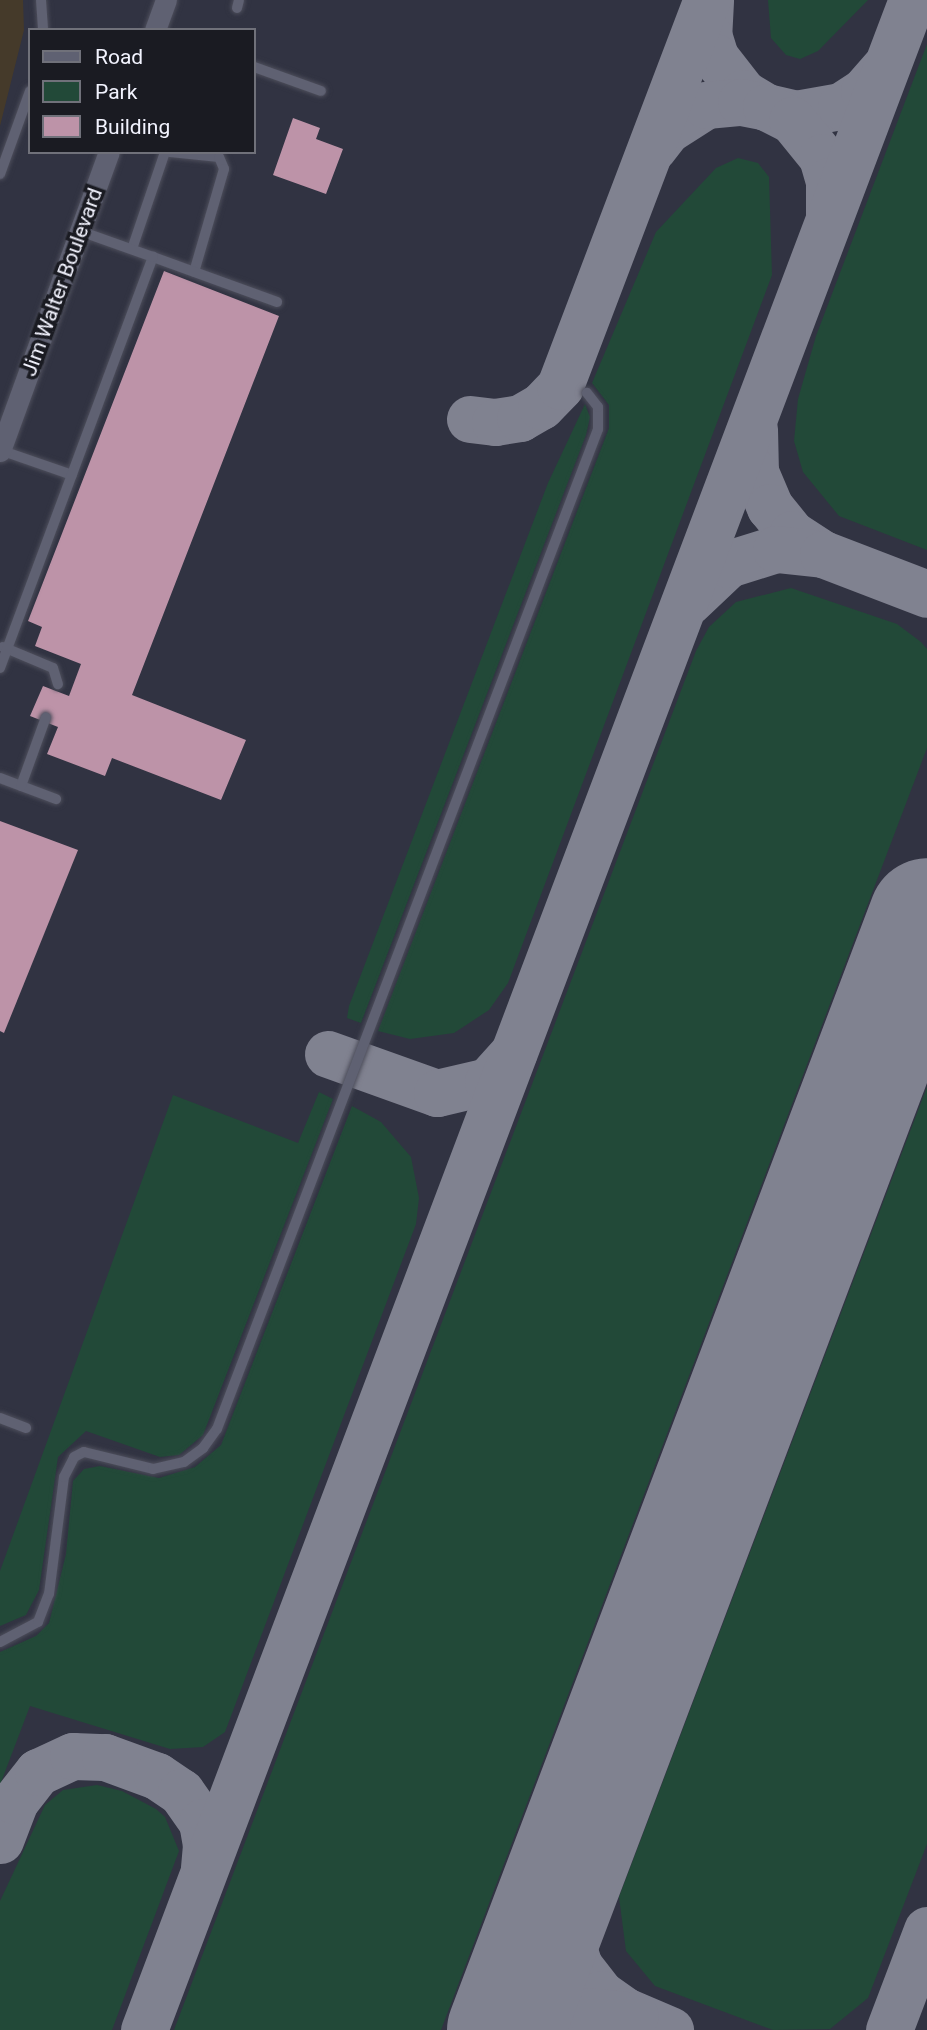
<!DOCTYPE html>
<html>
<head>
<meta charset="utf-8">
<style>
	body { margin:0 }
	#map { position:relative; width:927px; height:2030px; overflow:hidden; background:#313342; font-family:Roboto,sans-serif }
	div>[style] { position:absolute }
	.commercial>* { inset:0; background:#453a2a }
	.green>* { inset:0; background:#224938 }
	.taxiway>* { height:47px; margin:-23.5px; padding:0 23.5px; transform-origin:23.5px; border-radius:23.5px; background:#808290 }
	.runway>* { height:117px; margin:-58.5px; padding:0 58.5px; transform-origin:58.5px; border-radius:58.5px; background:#808290 }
	.building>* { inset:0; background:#bd93a8 }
	.roads { filter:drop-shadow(0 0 2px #4d4e5b) drop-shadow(0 0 2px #4d4e5b) }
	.service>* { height:10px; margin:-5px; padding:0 5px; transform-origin:5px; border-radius:5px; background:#5f6172 }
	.minor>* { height:21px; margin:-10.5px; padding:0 10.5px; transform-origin:10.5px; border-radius:10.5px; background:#5f6172 }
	span { translate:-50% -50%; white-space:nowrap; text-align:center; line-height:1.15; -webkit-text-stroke:7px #1a1b22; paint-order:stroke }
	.street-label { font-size:21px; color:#f2f3fe }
	.legend { position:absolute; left:28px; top:28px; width:228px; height:126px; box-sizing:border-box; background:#1a1b22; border:2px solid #70717a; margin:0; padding:9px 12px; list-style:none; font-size:21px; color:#f2f3fe }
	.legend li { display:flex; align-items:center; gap:14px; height:35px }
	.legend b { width:35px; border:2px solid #70717a }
</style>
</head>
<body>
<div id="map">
	<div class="commercial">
		<div style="clip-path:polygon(0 0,23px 0,24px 30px,0 126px)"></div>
	</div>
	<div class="green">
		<div style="clip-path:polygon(768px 0,868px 0,818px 51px,800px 59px,786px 55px,771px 38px)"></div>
		<div style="clip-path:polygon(927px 44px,927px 550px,839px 516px,803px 472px,794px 441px,798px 399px,816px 336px)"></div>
		<div style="clip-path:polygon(738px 158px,758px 163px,769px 177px,772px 275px,508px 983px,489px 1010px,454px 1033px,410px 1039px,378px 1031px,609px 428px,609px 405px,592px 383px,656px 232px,716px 168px)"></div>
		<div style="clip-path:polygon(585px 404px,590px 417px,586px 435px,361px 1023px,347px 1018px,349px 1006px,548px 483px)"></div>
		<div style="clip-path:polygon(791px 588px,897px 624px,921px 642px,927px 649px,927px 748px,441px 2030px,174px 2030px,696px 651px,709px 627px,736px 602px)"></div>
		<div style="clip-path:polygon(927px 1087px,927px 1844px,868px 1998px,830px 2029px,773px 2030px,655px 1986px,626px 1951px,619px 1897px)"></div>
		<div style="clip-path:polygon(319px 1092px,333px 1099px,203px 1435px,179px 1455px,160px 1457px,86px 1431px,58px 1457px,39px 1590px,26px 1615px,0 1626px,0 1571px,173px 1095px,298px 1143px)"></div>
		<div style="clip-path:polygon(352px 1106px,381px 1122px,411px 1157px,419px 1198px,416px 1224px,225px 1732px,203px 1747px,170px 1749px,30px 1706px,0 1785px,0 1652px,36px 1636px,49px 1623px,66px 1554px,73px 1481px,84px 1469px,100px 1466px,159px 1478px,195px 1467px,221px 1445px)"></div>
		<div style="clip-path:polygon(97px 1785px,122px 1791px,156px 1809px,165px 1817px,179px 1851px,112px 2030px,0 2030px,0 1901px,45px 1805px,63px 1790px)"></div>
	</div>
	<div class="taxiway">
		<div style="left:710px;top:1px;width:33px;rotate:93deg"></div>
		<div style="left:708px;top:34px;width:24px;rotate:73deg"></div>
		<div style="left:715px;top:57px;width:46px;rotate:52.1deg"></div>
		<div style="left:743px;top:93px;width:27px;rotate:31deg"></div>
		<div style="left:766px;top:107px;width:31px;rotate:13deg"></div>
		<div style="left:796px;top:114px;width:46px;rotate:-10.1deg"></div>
		<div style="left:841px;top:106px;width:27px;rotate:-33deg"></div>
		<div style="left:864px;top:91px;width:30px;rotate:-49deg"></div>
		<div style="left:653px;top:148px;width:23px;rotate:-52deg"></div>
		<div style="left:667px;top:130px;width:46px;rotate:-32.7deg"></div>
		<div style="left:706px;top:105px;width:35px;rotate:-5deg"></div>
		<div style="left:741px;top:102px;width:25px;rotate:11deg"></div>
		<div style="left:766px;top:107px;width:29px;rotate:27deg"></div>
		<div style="left:792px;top:120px;width:48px;rotate:51deg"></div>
		<div style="left:822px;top:157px;width:25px;rotate:74deg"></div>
		<div style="left:829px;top:181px;width:33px;rotate:90deg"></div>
		<div style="left:470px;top:419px;width:25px;rotate:7deg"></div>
		<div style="left:495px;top:422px;width:25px;rotate:-9deg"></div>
		<div style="left:520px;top:418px;width:24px;rotate:-30deg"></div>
		<div style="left:541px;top:406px;width:28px;rotate:-46deg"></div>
		<div style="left:560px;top:386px;width:413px;rotate:-69.2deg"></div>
		<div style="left:754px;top:429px;width:43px;rotate:88.7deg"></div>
		<div style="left:755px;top:472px;width:38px;rotate:67deg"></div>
		<div style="left:770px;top:507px;width:35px;rotate:51deg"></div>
		<div style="left:792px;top:534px;width:37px;rotate:33deg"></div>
		<div style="left:688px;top:602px;width:55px;rotate:-43.5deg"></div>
		<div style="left:728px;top:564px;width:50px;rotate:-17.4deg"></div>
		<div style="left:776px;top:549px;width:47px;rotate:6.1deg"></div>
		<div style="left:823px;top:554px;width:111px;rotate:21deg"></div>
		<div style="left:328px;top:1054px;width:116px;rotate:19.7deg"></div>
		<div style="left:437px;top:1093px;width:52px;rotate:-13.2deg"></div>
		<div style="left:488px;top:1081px;width:38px;rotate:-48deg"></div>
		<div style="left:628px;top:1716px;width:158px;rotate:110.7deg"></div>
		<div style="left:572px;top:1864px;width:26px;rotate:106deg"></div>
		<div style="left:565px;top:1889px;width:34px;rotate:90deg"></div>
		<div style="left:565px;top:1923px;width:45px;rotate:72deg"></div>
		<div style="left:579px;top:1966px;width:36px;rotate:52deg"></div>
		<div style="left:601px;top:1994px;width:29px;rotate:35deg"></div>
		<div style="left:625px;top:2011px;width:49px;rotate:22.9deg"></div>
		<div style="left:0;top:1840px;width:42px;rotate:-69deg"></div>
		<div style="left:15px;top:1801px;width:37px;rotate:-52deg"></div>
		<div style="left:38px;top:1772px;width:38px;rotate:-25deg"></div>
		<div style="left:73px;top:1756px;width:32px;rotate:2deg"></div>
		<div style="left:105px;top:1757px;width:55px;rotate:20.1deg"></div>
		<div style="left:157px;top:1776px;width:29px;rotate:34deg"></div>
		<div style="left:181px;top:1792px;width:37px;rotate:55deg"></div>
		<div style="left:202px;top:1822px;width:23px;rotate:80deg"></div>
		<div style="left:206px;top:1845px;width:23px;rotate:95deg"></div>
		<div style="left:144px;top:2030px;width:2170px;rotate:-69.28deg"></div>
		<div style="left:535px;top:2030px;width:34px;rotate:-26deg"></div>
		<div style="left:566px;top:2015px;width:23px;rotate:-10deg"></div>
		<div style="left:589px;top:2011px;width:46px;rotate:6.2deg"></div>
		<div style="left:889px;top:2030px;width:107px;rotate:-69.2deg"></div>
	</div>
	<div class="runway">
		<div style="left:505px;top:2030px;width:1191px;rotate:-69.25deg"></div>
	</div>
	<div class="building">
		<div style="clip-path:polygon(293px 118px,320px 128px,316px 139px,343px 149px,326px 194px,273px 175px)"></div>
		<div style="clip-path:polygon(164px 271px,279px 316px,132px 695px,246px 740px,221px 800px,112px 758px,105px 776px,47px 754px,58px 727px,30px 716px,43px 686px,69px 696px,81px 664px,35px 646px,42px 627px,28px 621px)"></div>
		<div style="clip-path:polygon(0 821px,78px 850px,4px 1033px,0 1031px)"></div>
	</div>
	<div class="roads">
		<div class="service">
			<div style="left:41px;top:0;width:30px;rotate:86deg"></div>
			<div style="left:237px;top:8px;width:8px;rotate:-76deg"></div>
			<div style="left:254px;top:67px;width:71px;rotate:19.7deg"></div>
			<div style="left:170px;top:152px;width:49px;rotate:5.8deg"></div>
			<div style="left:219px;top:157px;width:13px;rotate:67deg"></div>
			<div style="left:224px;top:169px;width:107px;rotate:106.2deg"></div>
			<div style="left:0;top:174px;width:88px;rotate:-70.1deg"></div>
			<div style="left:132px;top:249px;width:102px;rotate:-71.2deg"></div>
			<div style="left:153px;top:257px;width:132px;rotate:19.9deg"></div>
			<div style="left:0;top:450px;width:76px;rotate:19.1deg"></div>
			<div style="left:3px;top:647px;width:54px;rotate:22.8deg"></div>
			<div style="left:53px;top:668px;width:17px;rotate:73deg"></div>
			<div style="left:0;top:668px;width:439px;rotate:-69.6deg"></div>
			<div style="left:153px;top:257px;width:77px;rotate:-160.4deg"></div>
			<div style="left:0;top:778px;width:60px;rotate:20.6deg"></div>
			<div style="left:21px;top:786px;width:73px;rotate:-70.1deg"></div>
			<div style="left:0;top:1418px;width:28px;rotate:21deg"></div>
			<div style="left:0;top:1642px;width:43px;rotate:-27.8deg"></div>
			<div style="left:38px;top:1622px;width:30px;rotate:-69deg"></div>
			<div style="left:49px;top:1594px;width:118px;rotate:-82.7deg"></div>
			<div style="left:64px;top:1477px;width:22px;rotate:-63deg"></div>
			<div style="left:74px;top:1457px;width:11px;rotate:-27deg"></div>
			<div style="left:84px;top:1452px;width:71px;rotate:13.8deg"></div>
			<div style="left:153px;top:1469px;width:32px;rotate:-13deg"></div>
			<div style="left:184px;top:1462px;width:24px;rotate:-36deg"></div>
			<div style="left:203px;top:1448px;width:24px;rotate:-54deg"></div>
			<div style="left:217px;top:1429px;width:1070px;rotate:-69.14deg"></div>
			<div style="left:598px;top:429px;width:22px;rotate:-90deg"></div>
			<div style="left:598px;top:407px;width:18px;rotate:-128deg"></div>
		</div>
		<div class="minor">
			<div style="left:155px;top:30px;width:32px;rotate:-70deg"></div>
			<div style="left:0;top:451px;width:318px;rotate:-70deg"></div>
		</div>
	</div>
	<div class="street-label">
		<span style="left:62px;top:282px;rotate:-70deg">Jim Walter Boulevard</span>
	</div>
	<ul class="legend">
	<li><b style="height:9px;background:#5f6172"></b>Road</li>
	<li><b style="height:19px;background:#224938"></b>Park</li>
	<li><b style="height:19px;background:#bd93a8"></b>Building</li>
	</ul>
</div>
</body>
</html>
